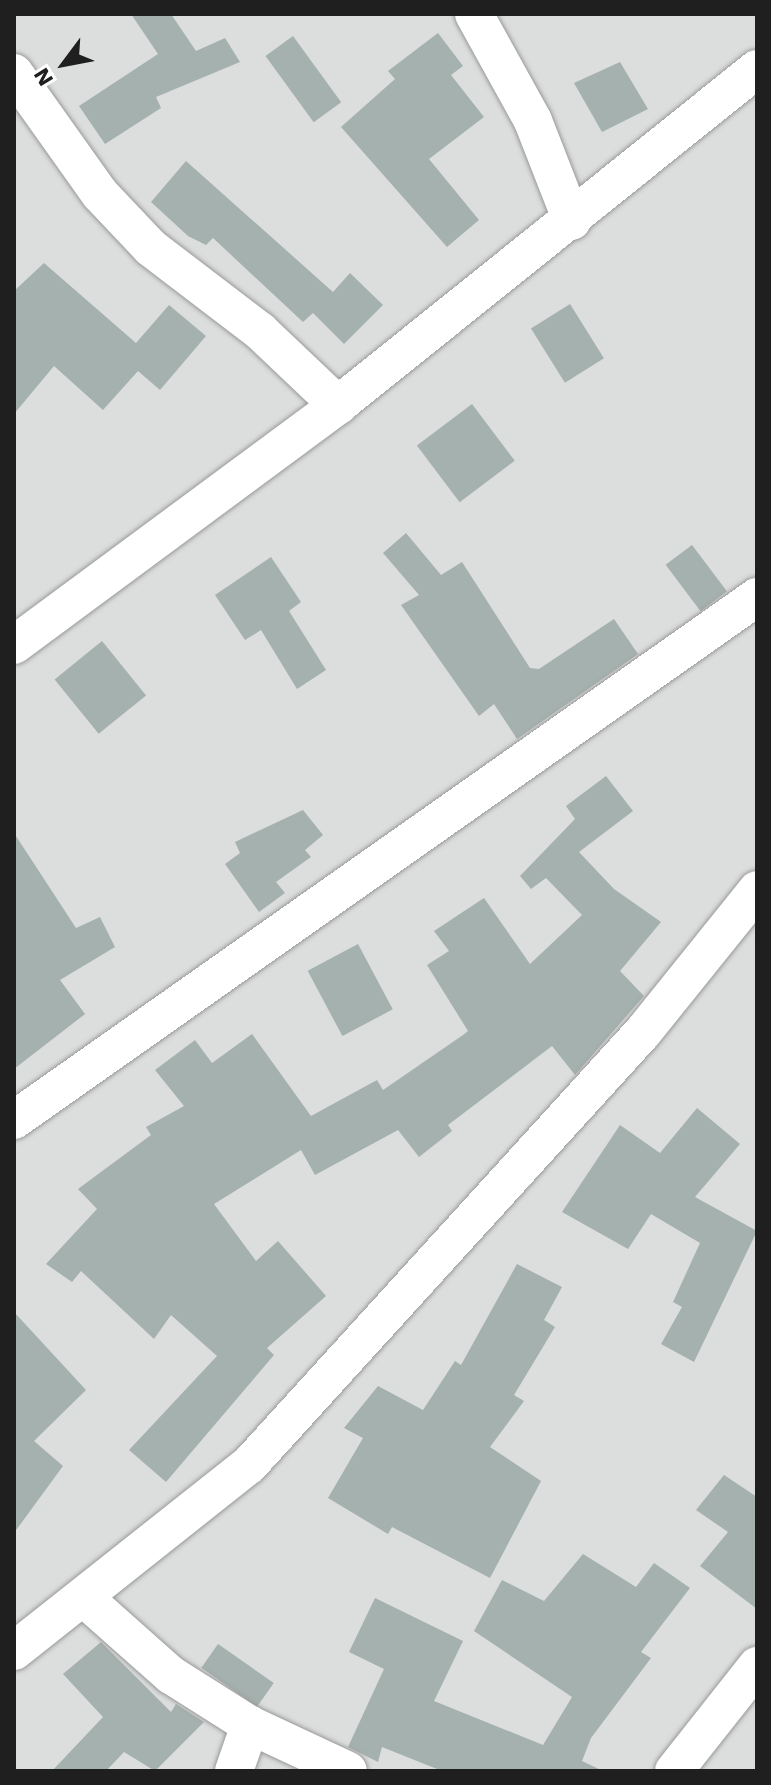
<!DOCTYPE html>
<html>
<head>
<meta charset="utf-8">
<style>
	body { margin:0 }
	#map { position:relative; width:771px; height:1785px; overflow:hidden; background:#e6efef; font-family:"Work Sans",sans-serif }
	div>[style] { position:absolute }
	.residential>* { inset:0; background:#dcdddd; transform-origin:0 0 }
	.building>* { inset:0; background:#a5b1ae; transform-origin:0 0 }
	.roads { filter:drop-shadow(0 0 2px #999) drop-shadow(0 0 2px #999) }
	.street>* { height:38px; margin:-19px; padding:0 19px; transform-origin:19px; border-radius:19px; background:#fff }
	span { translate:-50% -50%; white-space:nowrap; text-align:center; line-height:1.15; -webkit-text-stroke:6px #fff; paint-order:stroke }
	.frame { position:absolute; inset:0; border:16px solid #1f1f1f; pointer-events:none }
	.north { position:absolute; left:24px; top:24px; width:80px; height:80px; -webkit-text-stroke:6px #fff; paint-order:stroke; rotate:238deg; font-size:22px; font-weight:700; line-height:32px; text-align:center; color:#1f1f1f }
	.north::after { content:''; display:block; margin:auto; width:28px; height:36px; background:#1f1f1f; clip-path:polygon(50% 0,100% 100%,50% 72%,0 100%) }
</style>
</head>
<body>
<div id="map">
	<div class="residential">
		<div style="left:14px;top:14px;width:743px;height:1757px"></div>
	</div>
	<div class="building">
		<div style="clip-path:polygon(131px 14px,171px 14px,196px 51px,225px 38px,240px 62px,156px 97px,161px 108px,105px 144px,79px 106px,158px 54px)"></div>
		<div style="clip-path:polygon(438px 33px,463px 66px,451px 75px,484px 117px,429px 159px,479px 220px,447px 247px,341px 127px,395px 79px,388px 71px)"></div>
		<div style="left:293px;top:36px;width:82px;height:34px;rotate:54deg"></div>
		<div style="clip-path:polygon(620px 62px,648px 109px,602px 132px,574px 83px)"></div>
		<div style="clip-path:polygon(186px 161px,333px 292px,350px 273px,383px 305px,344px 344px,313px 313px,303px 322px,213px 238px,206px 245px,188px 236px,151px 202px)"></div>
		<div style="clip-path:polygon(44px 263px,136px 343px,169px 305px,206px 336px,160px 390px,138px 371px,103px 410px,54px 366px,14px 414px,14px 291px)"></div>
		<div style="left:570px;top:304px;width:64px;height:46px;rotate:58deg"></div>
		<div style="left:472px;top:404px;width:71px;height:69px;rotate:53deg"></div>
		<div style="clip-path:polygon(406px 533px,441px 575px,462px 562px,530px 668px,539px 669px,614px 619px,638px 654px,517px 739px,494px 704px,479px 716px,401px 605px,419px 595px,383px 553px)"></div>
		<div style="left:692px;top:545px;width:58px;height:33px;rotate:53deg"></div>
		<div style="clip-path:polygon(271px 557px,301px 602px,289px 611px,326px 670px,297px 689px,261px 630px,245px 640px,215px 595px)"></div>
		<div style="left:102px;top:641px;width:70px;height:61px;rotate:51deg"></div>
		<div style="clip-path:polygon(606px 776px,633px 811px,579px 852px,614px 889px,661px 922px,620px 971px,644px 996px,575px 1075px,552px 1046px,448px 1125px,452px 1131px,419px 1157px,398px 1130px,315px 1175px,301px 1150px,214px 1204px,256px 1261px,278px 1241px,326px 1296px,267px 1348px,274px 1355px,166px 1482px,129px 1450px,217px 1356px,171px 1315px,154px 1339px,81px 1271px,72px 1282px,46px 1264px,97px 1209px,78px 1189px,151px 1135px,146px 1127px,184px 1106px,155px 1070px,195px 1040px,212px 1063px,252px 1034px,311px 1116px,377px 1080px,383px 1090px,463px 1035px,468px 1031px,427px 965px,449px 951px,434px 931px,484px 898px,530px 964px,582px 915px,546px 878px,531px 889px,520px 876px,575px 819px,566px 806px)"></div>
		<div style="clip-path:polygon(303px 810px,323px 835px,305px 850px,311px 857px,276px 882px,285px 893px,259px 912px,225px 864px,240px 853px,235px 842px)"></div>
		<div style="clip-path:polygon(14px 833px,76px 928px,100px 917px,115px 947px,60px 980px,85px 1014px,14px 1069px)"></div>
		<div style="left:358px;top:944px;width:74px;height:57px;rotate:62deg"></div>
		<div style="clip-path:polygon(697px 1108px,740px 1144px,695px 1197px,757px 1231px,694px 1362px,661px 1344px,682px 1307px,673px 1302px,700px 1243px,651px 1214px,628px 1249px,562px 1212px,620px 1125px,660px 1153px)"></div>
		<div style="clip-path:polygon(517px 1264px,562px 1287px,544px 1320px,555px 1327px,514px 1395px,524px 1401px,490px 1447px,541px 1481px,490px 1578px,392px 1527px,388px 1534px,328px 1498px,363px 1438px,344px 1428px,378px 1386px,423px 1410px,455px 1361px,461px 1365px)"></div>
		<div style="clip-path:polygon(14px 1312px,86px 1390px,34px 1441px,63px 1466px,14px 1533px)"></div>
		<div style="clip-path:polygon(724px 1475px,757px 1497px,757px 1609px,700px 1566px,728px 1532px,696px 1510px)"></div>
		<div style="clip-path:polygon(583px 1554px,636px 1587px,654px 1563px,690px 1588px,641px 1652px,651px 1658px,591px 1738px,582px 1761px,603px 1771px,442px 1771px,382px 1747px,378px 1762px,348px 1747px,384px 1669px,349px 1652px,375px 1598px,463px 1641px,434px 1701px,543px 1745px,572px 1697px,474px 1631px,502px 1580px,544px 1601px)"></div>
		<div style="clip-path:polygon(101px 1642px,171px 1712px,176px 1704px,204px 1722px,155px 1771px,124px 1752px,106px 1771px,52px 1771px,103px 1717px,63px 1674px)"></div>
		<div style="left:218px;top:1644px;width:68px;height:29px;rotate:35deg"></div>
	</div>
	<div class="roads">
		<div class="street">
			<div style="left:474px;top:14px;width:122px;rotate:61.1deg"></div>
			<div style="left:533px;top:121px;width:107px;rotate:68.7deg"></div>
			<div style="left:14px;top:73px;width:148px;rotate:54.6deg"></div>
			<div style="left:100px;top:194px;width:74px;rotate:46.6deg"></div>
			<div style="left:151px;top:248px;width:137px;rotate:37.3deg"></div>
			<div style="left:260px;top:331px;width:108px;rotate:43.5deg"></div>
			<div style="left:14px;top:645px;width:403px;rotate:-36.5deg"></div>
			<div style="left:338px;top:405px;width:537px;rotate:-38.73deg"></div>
			<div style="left:14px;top:1120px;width:909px;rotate:-35.14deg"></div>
			<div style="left:83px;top:1597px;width:118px;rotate:41.6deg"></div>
			<div style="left:171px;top:1675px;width:93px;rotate:32.3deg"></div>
			<div style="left:250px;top:1725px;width:108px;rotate:25.1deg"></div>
			<div style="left:14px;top:1651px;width:300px;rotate:-38.4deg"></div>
			<div style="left:249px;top:1465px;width:585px;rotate:-47.7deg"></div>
			<div style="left:643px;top:1032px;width:182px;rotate:-51.2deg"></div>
			<div style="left:234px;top:1771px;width:49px;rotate:-70.8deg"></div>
			<div style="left:674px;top:1771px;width:134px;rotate:-51.7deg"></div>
		</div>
	</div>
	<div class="frame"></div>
	<div class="north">N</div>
</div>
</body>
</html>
